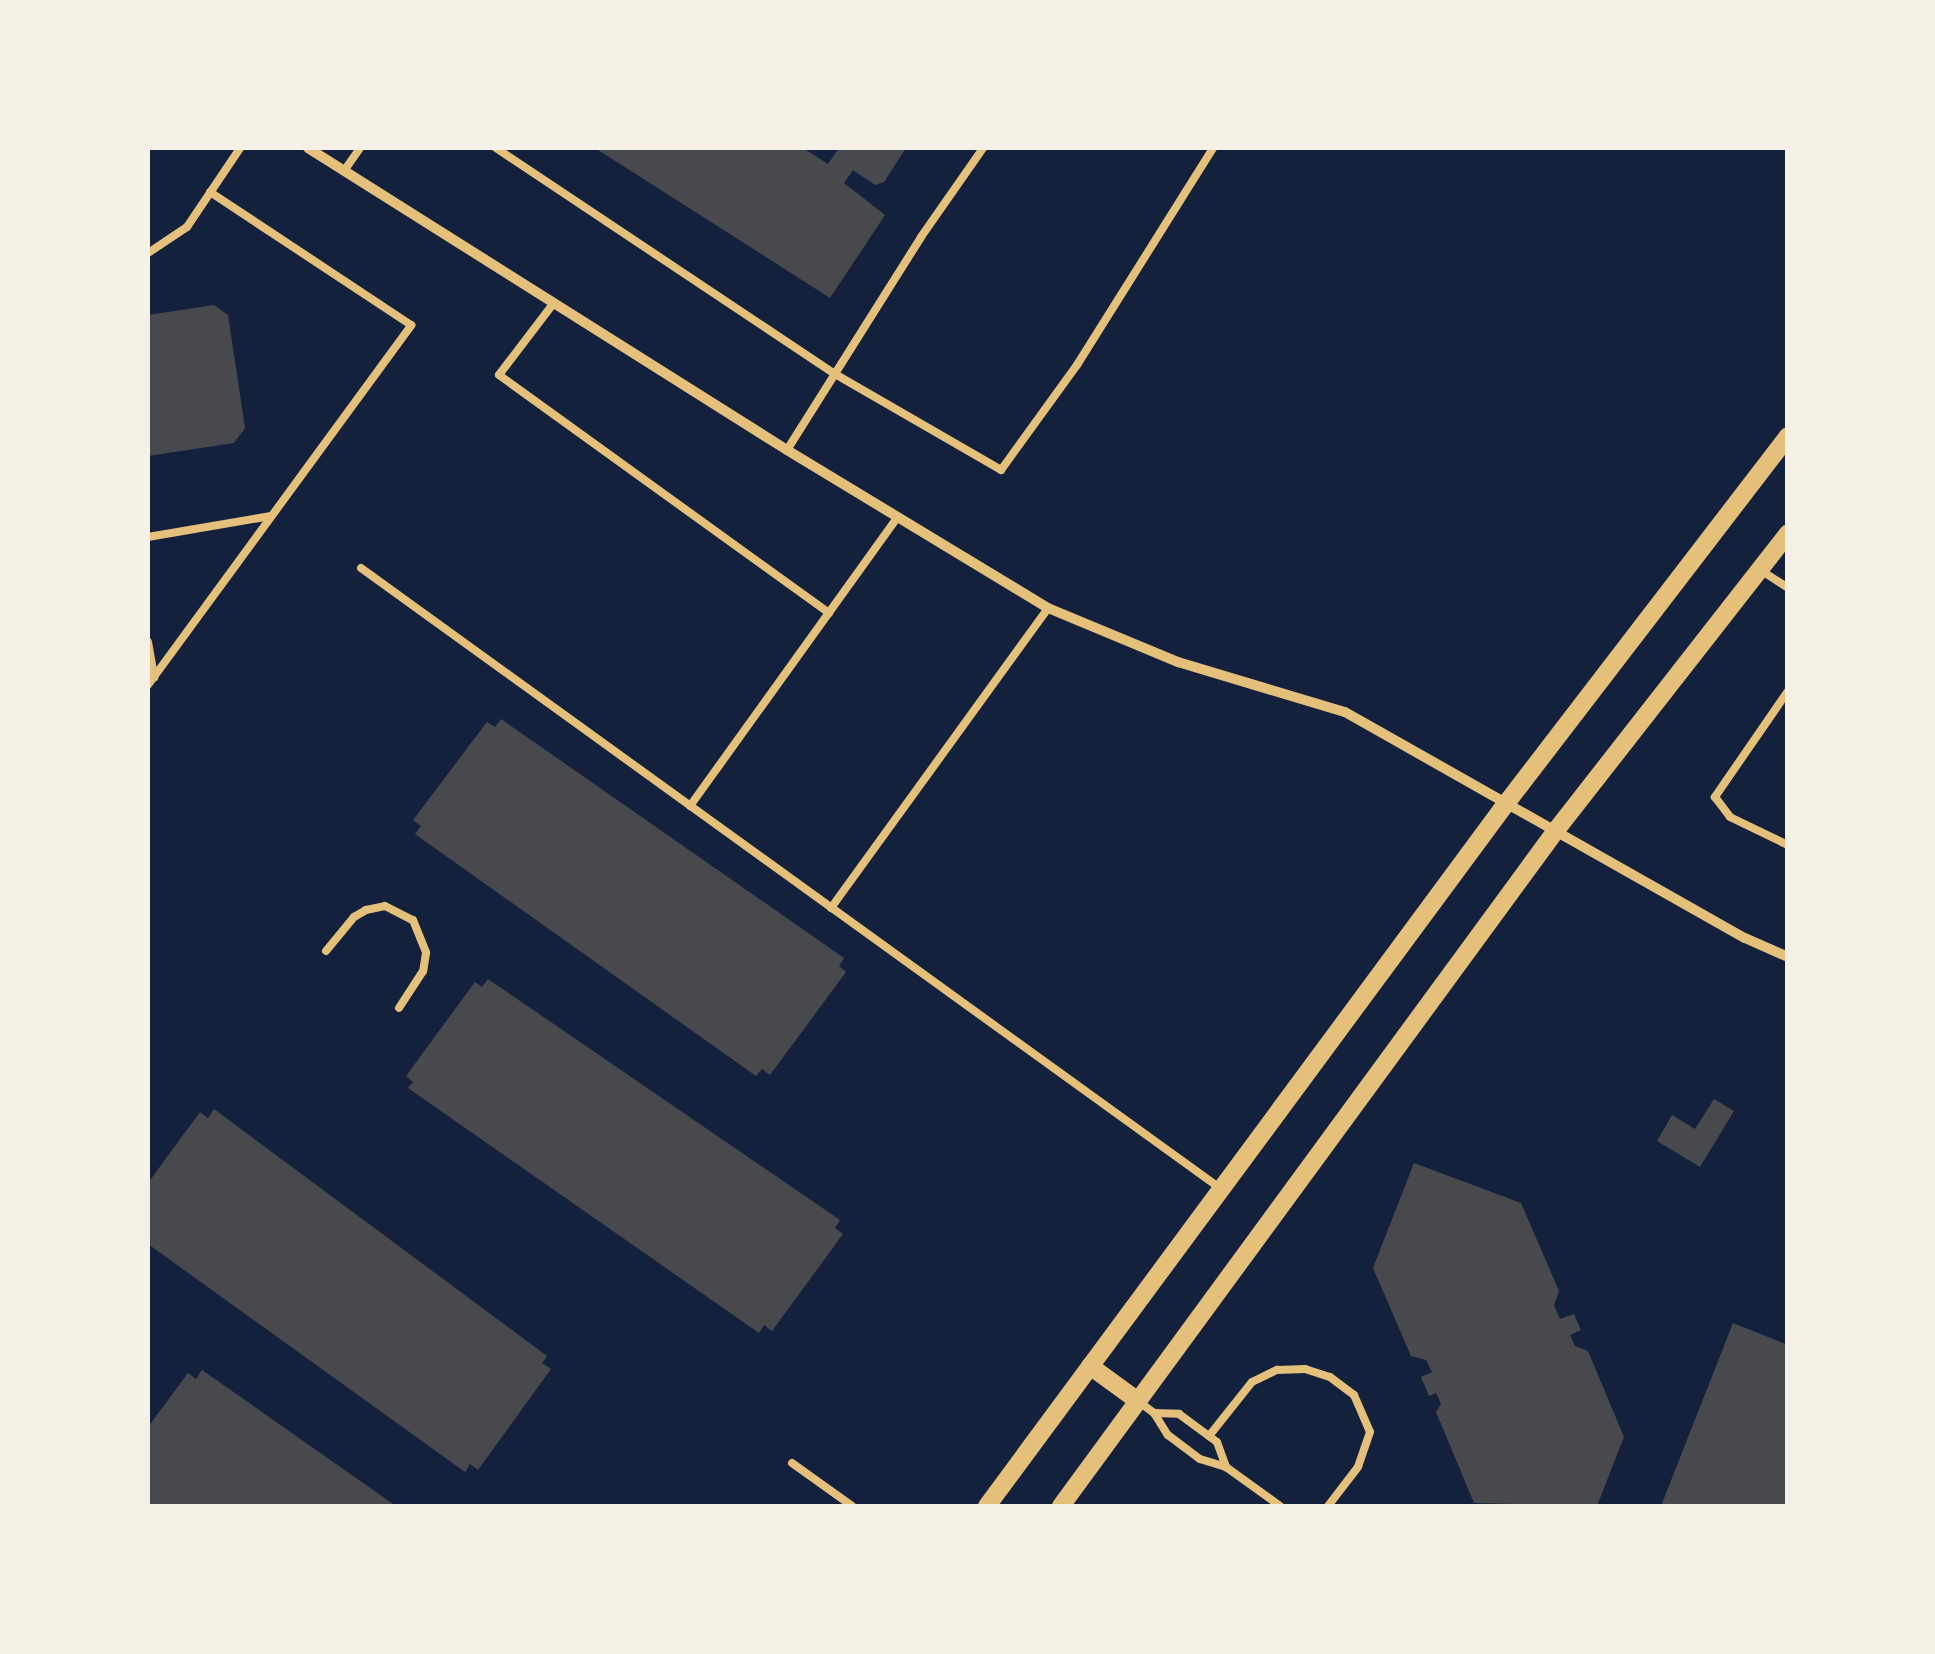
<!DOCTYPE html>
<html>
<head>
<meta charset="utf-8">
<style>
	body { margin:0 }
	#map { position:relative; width:1935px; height:1654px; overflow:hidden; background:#14213d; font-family:Georgia,serif }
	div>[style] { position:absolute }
	.building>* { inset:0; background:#48494c }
	.service>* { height:8px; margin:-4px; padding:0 4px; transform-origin:4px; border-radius:4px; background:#e5c07b }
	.minor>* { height:10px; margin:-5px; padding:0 5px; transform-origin:5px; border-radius:5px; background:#e5c07b }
	.tertiary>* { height:18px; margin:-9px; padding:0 9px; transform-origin:9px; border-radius:9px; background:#e5c07b }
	span { translate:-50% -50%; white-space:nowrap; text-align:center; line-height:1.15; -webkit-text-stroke:8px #f6f1e7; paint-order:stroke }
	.frame { position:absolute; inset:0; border:150px solid #f6f1e7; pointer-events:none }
</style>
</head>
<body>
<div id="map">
	<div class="building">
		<div style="clip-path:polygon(595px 148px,803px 148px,828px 164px,839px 148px,906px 148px,884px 182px,875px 185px,853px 170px,844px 183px,885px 215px,830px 298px)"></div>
		<div style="clip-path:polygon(214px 305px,228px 315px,245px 428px,234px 443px,148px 456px,148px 315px)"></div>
		<div style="clip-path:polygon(501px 719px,844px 958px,839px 966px,846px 972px,770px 1075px,762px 1069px,756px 1076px,415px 834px,421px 826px,413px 820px,487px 722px,495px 727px)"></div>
		<div style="clip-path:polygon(488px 979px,840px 1220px,835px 1228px,843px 1234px,772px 1331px,764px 1325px,759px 1333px,408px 1088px,413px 1082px,406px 1076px,475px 982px,482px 987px)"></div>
		<div style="clip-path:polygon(1714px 1099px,1734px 1111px,1700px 1167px,1657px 1141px,1672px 1115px,1695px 1129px)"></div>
		<div style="clip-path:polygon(214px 1109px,547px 1356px,542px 1363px,551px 1369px,478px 1470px,470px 1464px,465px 1472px,148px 1244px,148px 1183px,200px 1112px,208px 1118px)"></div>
		<div style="clip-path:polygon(1414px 1163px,1521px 1203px,1559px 1291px,1554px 1305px,1560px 1319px,1574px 1314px,1581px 1330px,1570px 1335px,1575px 1346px,1588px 1351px,1624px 1437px,1597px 1506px,1474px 1503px,1436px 1412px,1441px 1404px,1436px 1393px,1429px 1396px,1421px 1377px,1432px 1372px,1426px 1360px,1411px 1356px,1373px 1268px)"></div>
		<div style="clip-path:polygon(1733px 1323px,1788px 1345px,1788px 1506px,1661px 1506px)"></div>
		<div style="clip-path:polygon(202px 1370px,396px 1506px,148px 1506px,148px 1427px,188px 1373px,196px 1379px)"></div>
	</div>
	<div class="service">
		<div style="left:496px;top:148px;width:407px;rotate:33.7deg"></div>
		<div style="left:835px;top:374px;width:192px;rotate:30deg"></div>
		<div style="left:1001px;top:470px;width:130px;rotate:-54.1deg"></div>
		<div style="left:1077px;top:365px;width:256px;rotate:-57.9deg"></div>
		<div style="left:344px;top:171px;width:28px;rotate:-55deg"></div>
		<div style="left:148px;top:253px;width:47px;rotate:-33.7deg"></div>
		<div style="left:187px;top:227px;width:95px;rotate:-56.1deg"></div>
		<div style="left:553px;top:304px;width:89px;rotate:127.3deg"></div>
		<div style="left:499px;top:375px;width:407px;rotate:35.8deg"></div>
		<div style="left:787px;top:450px;width:252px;rotate:-57.8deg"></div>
		<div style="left:921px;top:237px;width:108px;rotate:-55.1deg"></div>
		<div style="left:148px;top:537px;width:125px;rotate:-9.7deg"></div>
		<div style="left:361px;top:568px;width:1061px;rotate:35.83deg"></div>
		<div style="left:1762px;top:571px;width:31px;rotate:33deg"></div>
		<div style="left:148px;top:642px;width:36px;rotate:80deg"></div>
		<div style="left:148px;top:685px;width:446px;rotate:-53.8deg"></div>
		<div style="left:411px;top:325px;width:241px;rotate:-146.5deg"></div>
		<div style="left:1788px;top:691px;width:129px;rotate:124.6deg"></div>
		<div style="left:1715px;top:797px;width:25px;rotate:53deg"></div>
		<div style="left:1730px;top:817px;width:64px;rotate:25.8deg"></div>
		<div style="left:690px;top:806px;width:356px;rotate:-54.3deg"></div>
		<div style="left:831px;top:908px;width:370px;rotate:-54.1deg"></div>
		<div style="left:326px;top:951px;width:44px;rotate:-50.5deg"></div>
		<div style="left:354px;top:917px;width:14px;rotate:-30deg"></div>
		<div style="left:366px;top:910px;width:19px;rotate:-12deg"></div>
		<div style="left:385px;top:906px;width:31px;rotate:27deg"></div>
		<div style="left:413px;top:920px;width:35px;rotate:68deg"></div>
		<div style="left:426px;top:953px;width:18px;rotate:99deg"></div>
		<div style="left:423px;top:971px;width:44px;rotate:123deg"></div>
		<div style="left:1138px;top:1401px;width:20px;rotate:37deg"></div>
		<div style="left:1154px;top:1413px;width:26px;rotate:58deg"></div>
		<div style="left:1168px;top:1435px;width:40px;rotate:37deg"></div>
		<div style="left:1200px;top:1459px;width:27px;rotate:17deg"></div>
		<div style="left:1226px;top:1467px;width:67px;rotate:35.8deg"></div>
		<div style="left:1154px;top:1413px;width:25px;rotate:2deg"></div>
		<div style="left:1179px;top:1414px;width:47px;rotate:36.4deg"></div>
		<div style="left:1217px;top:1442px;width:27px;rotate:70deg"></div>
		<div style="left:1209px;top:1436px;width:69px;rotate:-51.5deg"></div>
		<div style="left:1252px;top:1382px;width:28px;rotate:-26deg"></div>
		<div style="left:1277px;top:1370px;width:28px;rotate:-2deg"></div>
		<div style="left:1305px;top:1369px;width:26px;rotate:18deg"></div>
		<div style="left:1330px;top:1377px;width:30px;rotate:37deg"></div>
		<div style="left:1354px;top:1395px;width:40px;rotate:66.6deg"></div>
		<div style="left:1370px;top:1432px;width:37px;rotate:109deg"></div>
		<div style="left:1358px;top:1467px;width:49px;rotate:127.6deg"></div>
		<div style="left:792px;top:1463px;width:74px;rotate:35.6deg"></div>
	</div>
	<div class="minor">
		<div style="left:308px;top:148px;width:566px;rotate:32.23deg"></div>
		<div style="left:787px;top:450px;width:305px;rotate:31.2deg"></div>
		<div style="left:1048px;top:608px;width:141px;rotate:22.6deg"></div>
		<div style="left:1178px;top:662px;width:174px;rotate:16.7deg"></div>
		<div style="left:1345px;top:712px;width:459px;rotate:29.5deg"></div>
		<div style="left:1745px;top:938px;width:47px;rotate:23.8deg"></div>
	</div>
	<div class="tertiary">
		<div style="left:1090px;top:1366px;width:59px;rotate:36.1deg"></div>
		<div style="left:987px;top:1506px;width:877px;rotate:-53.54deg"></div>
		<div style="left:1508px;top:801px;width:460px;rotate:-52.5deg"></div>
		<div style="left:1061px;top:1506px;width:839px;rotate:-53.77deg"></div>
		<div style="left:1557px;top:829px;width:375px;rotate:-52deg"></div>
	</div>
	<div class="frame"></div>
</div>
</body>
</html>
